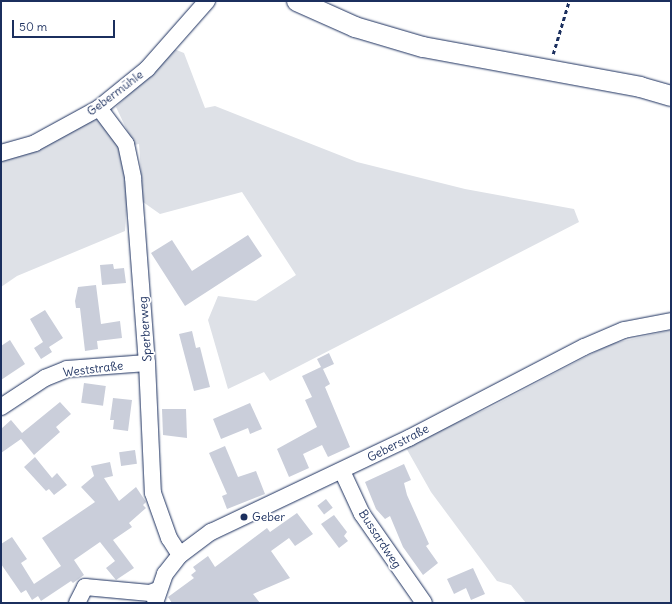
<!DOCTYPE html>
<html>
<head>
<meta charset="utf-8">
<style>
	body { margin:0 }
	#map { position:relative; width:672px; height:604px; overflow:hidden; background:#fff; font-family:Delius,sans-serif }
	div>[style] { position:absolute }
	.green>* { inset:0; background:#dee1e7 }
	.building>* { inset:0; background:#caceda; transform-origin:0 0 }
	.path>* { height:2.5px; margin-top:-1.25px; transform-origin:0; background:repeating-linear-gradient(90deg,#1b2f5e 0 4px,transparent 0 7px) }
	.roads { filter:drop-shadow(0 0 1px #1b2f5e) drop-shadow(0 0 1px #1b2f5e) }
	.minor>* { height:16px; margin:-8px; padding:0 8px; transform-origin:8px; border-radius:8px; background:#fff }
	.tertiary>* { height:20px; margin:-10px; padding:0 10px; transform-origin:10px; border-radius:10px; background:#fff }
	.dots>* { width:11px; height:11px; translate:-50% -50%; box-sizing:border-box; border:2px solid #fff; border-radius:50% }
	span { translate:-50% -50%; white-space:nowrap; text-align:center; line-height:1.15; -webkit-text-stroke:3.5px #fff; paint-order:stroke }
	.street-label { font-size:12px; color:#1b2f5e }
	.poi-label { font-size:12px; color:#1b2f5e }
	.left { translate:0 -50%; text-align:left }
	.frame { position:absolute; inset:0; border:2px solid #1b2f5e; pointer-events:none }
	.scale { position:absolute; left:12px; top:20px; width:103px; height:18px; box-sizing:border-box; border:2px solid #1b2f5e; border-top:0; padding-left:5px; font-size:12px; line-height:14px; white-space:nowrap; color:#1b2f5e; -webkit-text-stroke:3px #fff; paint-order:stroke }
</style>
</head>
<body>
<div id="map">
	<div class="green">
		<div style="clip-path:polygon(174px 49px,184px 53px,205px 108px,215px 106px,357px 162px,465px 189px,574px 209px,579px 222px,270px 381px,264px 372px,228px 389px,208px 320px,218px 296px,256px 301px,296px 275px,242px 192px,160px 214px,143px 202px,139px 144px,134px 145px,116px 107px)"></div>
		<div style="clip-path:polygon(91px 120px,103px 121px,114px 134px,129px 180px,125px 231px,17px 276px,1px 287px,1px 160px)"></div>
		<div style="clip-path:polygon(671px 330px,671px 603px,526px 603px,511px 585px,497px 581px,431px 492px,405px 446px,491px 407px,610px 344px)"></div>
	</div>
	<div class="building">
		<div style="clip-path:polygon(248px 235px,262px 256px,185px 306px,151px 253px,172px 240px,192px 271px)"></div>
		<div style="clip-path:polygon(113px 264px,114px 269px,124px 268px,126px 283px,102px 285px,100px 265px)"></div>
		<div style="clip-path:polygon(96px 285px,101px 324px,120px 321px,122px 338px,97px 341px,98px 349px,85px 351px,80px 308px,76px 308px,75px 301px,78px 287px)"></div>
		<div style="clip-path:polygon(45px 310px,63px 338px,49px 347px,52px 352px,41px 359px,34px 348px,43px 342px,30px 319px)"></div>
		<div style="clip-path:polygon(192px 331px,196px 348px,200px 347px,210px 387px,194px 391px,179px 334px)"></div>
		<div style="clip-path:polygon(10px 340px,25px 364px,1px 380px,1px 346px)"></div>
		<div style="clip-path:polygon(329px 353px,334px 364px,323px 369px,330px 384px,325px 387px,350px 447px,328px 457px,322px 445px,303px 454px,309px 468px,289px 477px,277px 449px,317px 427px,305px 400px,312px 397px,302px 376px,321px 367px,317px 359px)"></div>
		<div style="left:84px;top:383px;width:22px;height:20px;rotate:8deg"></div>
		<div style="clip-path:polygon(113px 398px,132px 400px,128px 431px,113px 429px,114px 420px,110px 420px)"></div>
		<div style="clip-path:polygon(60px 402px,71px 414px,56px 427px,60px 432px,34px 455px,21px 439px,1px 453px,1px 429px,11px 420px,22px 433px)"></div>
		<div style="clip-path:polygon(250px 403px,262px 429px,250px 434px,248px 428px,221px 439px,213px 419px)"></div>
		<div style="clip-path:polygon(162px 409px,186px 409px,187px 438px,163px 435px)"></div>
		<div style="clip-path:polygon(225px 446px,238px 477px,256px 471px,265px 494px,227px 509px,222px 496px,227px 494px,209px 453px)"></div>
		<div style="left:135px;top:450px;width:14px;height:16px;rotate:82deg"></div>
		<div style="clip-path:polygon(35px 457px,52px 478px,57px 473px,67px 485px,54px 495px,49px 489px,46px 491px,24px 467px)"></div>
		<div style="clip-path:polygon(110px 462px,113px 476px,104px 478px,119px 501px,136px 487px,146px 502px,143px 505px,146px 508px,129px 523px,132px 527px,113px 540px,134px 568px,116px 580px,106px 568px,115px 561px,100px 542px,74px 560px,84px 575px,73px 583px,71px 581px,41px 601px,38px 596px,32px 600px,26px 590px,21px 593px,1px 564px,1px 544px,12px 537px,27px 559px,21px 563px,34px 584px,61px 566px,42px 538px,95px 502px,81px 487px,94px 476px,91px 466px)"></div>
		<div style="clip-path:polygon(404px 464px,411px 480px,404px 483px,407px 495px,429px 544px,426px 546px,438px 563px,423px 575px,403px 547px,390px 516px,385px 519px,376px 509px,365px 482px)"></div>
		<div style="left:326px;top:499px;width:11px;height:11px;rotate:52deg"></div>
		<div style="clip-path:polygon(297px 513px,313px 534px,295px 546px,289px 538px,271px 551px,290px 578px,253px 594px,260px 603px,172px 603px,168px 597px,194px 578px,191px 575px,196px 571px,193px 567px,208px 556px,215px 567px,267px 528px,270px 532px)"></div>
		<div style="clip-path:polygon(334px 515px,347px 532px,344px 536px,348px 541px,339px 548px,321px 524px)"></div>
		<div style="clip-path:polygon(473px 568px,485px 594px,471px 600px,466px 588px,454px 594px,447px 579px)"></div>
	</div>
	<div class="path">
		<div style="left:553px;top:54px;width:55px;rotate:-73.2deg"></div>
	</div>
	<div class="roads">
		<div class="minor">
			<div style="left:99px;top:108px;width:45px;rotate:53.1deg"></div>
			<div style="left:126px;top:144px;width:35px;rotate:78deg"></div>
			<div style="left:133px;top:178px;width:186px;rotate:85.7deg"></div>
			<div style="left:147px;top:363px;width:130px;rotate:87.4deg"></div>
			<div style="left:153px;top:493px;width:48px;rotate:70.4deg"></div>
			<div style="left:169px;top:538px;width:20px;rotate:57deg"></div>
			<div style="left:1px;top:153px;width:35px;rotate:-16deg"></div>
			<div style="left:35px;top:143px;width:73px;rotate:-28.7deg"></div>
			<div style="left:99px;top:108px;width:62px;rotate:-39.1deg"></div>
			<div style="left:147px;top:69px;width:91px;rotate:-48.6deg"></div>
			<div style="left:1px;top:407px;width:53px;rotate:-33.4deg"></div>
			<div style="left:45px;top:378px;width:24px;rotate:-22deg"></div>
			<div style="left:67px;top:369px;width:80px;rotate:-4.3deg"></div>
			<div style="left:342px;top:471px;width:47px;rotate:65.1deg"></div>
			<div style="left:362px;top:514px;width:108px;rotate:55.1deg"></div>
			<div style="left:77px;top:603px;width:18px;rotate:-63deg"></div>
			<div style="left:85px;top:587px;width:65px;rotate:5.3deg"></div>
			<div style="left:150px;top:593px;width:9px;rotate:-21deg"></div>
			<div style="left:155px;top:603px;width:31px;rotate:-71deg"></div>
			<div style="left:165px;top:574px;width:24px;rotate:-52deg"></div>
			<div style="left:180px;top:555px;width:39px;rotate:-37deg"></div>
			<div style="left:211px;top:532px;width:219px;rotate:-25.4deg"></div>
			<div style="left:409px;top:438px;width:197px;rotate:-27.5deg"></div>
			<div style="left:584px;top:347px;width:43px;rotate:-23deg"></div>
			<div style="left:624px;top:330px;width:48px;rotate:-10.8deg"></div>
		</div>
		<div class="tertiary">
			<div style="left:297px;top:1px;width:64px;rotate:24.1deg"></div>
			<div style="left:355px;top:27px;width:71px;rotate:16.4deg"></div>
			<div style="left:423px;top:47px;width:221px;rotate:10.4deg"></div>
			<div style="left:640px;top:87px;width:32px;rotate:16deg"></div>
		</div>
	</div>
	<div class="dots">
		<div style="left:244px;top:517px;background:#1b2f5e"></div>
	</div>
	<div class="street-label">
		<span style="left:115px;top:93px;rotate:-37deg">Gebermühle</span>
		<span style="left:145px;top:329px;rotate:-94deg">Sperberweg</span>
		<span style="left:93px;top:369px;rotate:-7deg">Weststraße</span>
		<span style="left:398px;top:443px;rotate:-27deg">Geberstraße</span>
		<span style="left:380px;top:539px;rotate:57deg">Bussardweg</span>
	</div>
	<div class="poi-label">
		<span class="left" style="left:252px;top:517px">Geber</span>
	</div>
	<div class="frame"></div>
	<div class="scale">50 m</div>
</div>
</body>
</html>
